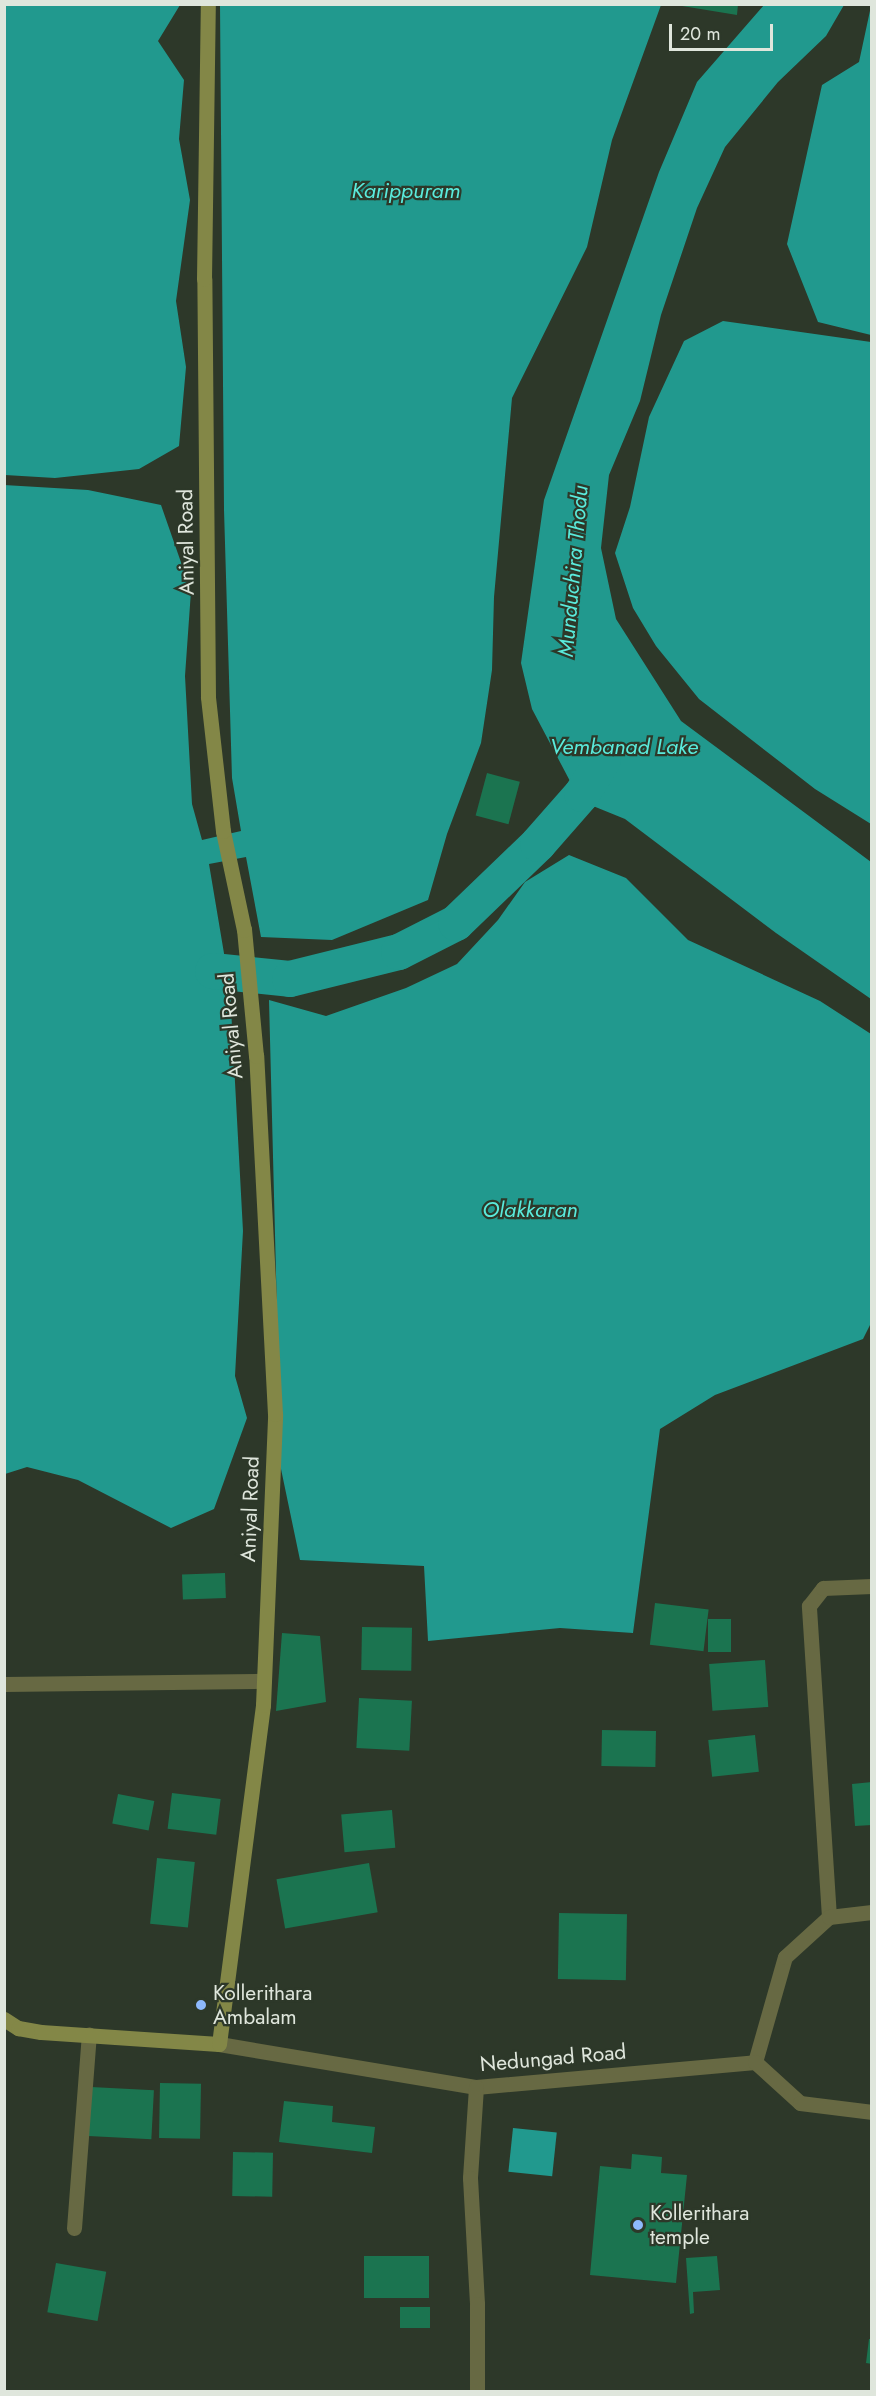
<!DOCTYPE html>
<html>
<head>
<meta charset="utf-8">
<style>
	body { margin:0 }
	#map { position:relative; width:876px; height:2396px; overflow:hidden; background:#2d3829; font-family:Jost,sans-serif }
	div>[style] { position:absolute }
	.water>* { inset:0; background:#21998e; transform-origin:0 0 }
	.canal>* { height:36px; margin:-18px; padding:0 18px; transform-origin:18px; border-radius:18px; background:#21998e }
	.building>* { inset:0; background:#1b7450; transform-origin:0 0 }
	.minor>* { height:15px; margin:-7.5px; padding:0 7.5px; transform-origin:7.5px; border-radius:7.5px; background:#676943 }
	.secondary>* { height:15px; margin:-7.5px; padding:0 7.5px; transform-origin:7.5px; border-radius:7.5px; background:#838747 }
	.dots>* { width:16px; height:16px; translate:-50% -50%; box-sizing:border-box; border:3px solid #2d3829; border-radius:50% }
	span { translate:-50% -50%; white-space:nowrap; text-align:center; line-height:1.15; -webkit-text-stroke:4.5px #2d3829; paint-order:stroke }
	.street-label { font-size:21px; color:#dfe6dc }
	.poi-label { font-size:21px; color:#dfe6dc }
	.left { translate:0 -50%; text-align:left }
	.water-label { font-size:22px; color:#5aebdc; font-style:italic }
	.frame { position:absolute; inset:0; border:6px solid #dfe6dc; pointer-events:none }
	.scale { position:absolute; left:669px; top:24px; width:104px; height:27px; box-sizing:border-box; border:3px solid #dfe6dc; border-top:0; padding-left:8px; font-size:18px; line-height:21px; white-space:nowrap; color:#dfe6dc; -webkit-text-stroke:4px #2d3829; paint-order:stroke }
</style>
</head>
<body>
<div id="map">
	<div class="water">
		<div style="clip-path:polygon(4px 5px,180px 5px,158px 41px,184px 80px,179px 139px,190px 200px,176px 301px,186px 367px,179px 446px,139px 469px,55px 478px,5px 475px)"></div>
		<div style="clip-path:polygon(220px 5px,661px 5px,612px 140px,587px 247px,512px 398px,494px 597px,492px 670px,481px 743px,447px 834px,428px 900px,332px 940px,261px 937px,246px 857px,209px 864px,230px 989px,243px 1231px,235px 1376px,247px 1418px,214px 1509px,171px 1528px,78px 1480px,27px 1467px,5px 1474px,4px 485px,88px 490px,161px 505px,191px 591px,185px 676px,192px 804px,202px 840px,241px 831px,232px 778px,224px 510px)"></div>
		<div style="clip-path:polygon(764px 5px,844px 5px,826px 36px,778px 82px,725px 147px,697px 208px,661px 315px,640px 401px,609px 475px,601px 548px,616px 619px,681px 721px,871px 862px,871px 999px,776px 933px,625px 819px,593px 806px,571px 783px,532px 709px,521px 663px,544px 500px,659px 172px,697px 82px)"></div>
		<div style="clip-path:polygon(871px 6px,871px 335px,818px 322px,787px 244px,822px 85px,859px 62px)"></div>
		<div style="clip-path:polygon(723px 321px,871px 342px,871px 824px,815px 789px,699px 699px,656px 646px,633px 608px,615px 553px,630px 507px,649px 417px,684px 341px)"></div>
		<div style="clip-path:polygon(569px 855px,626px 878px,688px 940px,820px 1001px,871px 1034px,871px 1323px,863px 1339px,715px 1395px,660px 1429px,633px 1633px,560px 1628px,428px 1641px,424px 1566px,300px 1560px,281px 1469px,269px 1000px,326px 1016px,406px 988px,457px 964px,498px 920px,525px 882px)"></div>
		<div style="left:513px;top:2128px;width:44px;height:44px;rotate:6deg"></div>
	</div>
	<div class="canal">
		<div style="left:213px;top:971px;width:77px;rotate:5.9deg"></div>
		<div style="left:290px;top:979px;width:112px;rotate:-13.9deg"></div>
		<div style="left:399px;top:952px;width:64px;rotate:-27deg"></div>
		<div style="left:456px;top:923px;width:114px;rotate:-43.9deg"></div>
		<div style="left:538px;top:844px;width:67px;rotate:-48.7deg"></div>
		<div style="left:582px;top:794px;width:39px;rotate:-58deg"></div>
	</div>
	<div class="building">
		<div style="clip-path:polygon(670px 4px,738px 4px,737px 15px)"></div>
		<div style="left:487px;top:773px;width:34px;height:44px;rotate:15deg"></div>
		<div style="left:225px;top:1573px;width:25px;height:43px;rotate:88deg"></div>
		<div style="left:655px;top:1603px;width:54px;height:42px;rotate:7deg"></div>
		<div style="left:708px;top:1619px;width:23px;height:33px"></div>
		<div style="left:362px;top:1627px;width:50px;height:43px;rotate:1deg"></div>
		<div style="clip-path:polygon(282px 1633px,320px 1636px,326px 1702px,276px 1711px)"></div>
		<div style="left:765px;top:1660px;width:47px;height:56px;rotate:86deg"></div>
		<div style="left:359px;top:1698px;width:53px;height:50px;rotate:3deg"></div>
		<div style="left:602px;top:1730px;width:54px;height:36px;rotate:1deg"></div>
		<div style="left:755px;top:1735px;width:37px;height:47px;rotate:84deg"></div>
		<div style="clip-path:polygon(872px 1782px,872px 1825px,855px 1826px,852px 1784px)"></div>
		<div style="left:172px;top:1793px;width:49px;height:36px;rotate:7deg"></div>
		<div style="left:118px;top:1794px;width:37px;height:30px;rotate:11deg"></div>
		<div style="left:392px;top:1810px;width:38px;height:51px;rotate:85deg"></div>
		<div style="left:157px;top:1858px;width:38px;height:66px;rotate:6deg"></div>
		<div style="left:369px;top:1863px;width:50px;height:94px;rotate:80deg"></div>
		<div style="left:559px;top:1913px;width:68px;height:66px;rotate:1deg"></div>
		<div style="left:160px;top:2083px;width:41px;height:55px;rotate:1deg"></div>
		<div style="left:91px;top:2087px;width:63px;height:49px;rotate:3deg"></div>
		<div style="clip-path:polygon(284px 2101px,333px 2106px,332px 2122px,375px 2127px,372px 2153px,279px 2142px)"></div>
		<div style="left:233px;top:2152px;width:40px;height:44px;rotate:1deg"></div>
		<div style="clip-path:polygon(632px 2154px,662px 2157px,661px 2173px,687px 2175px,676px 2283px,590px 2275px,600px 2166px,631px 2169px)"></div>
		<div style="left:364px;top:2256px;width:65px;height:42px"></div>
		<div style="clip-path:polygon(717px 2256px,720px 2290px,693px 2292px,694px 2313px,690px 2314px,686px 2258px)"></div>
		<div style="left:56px;top:2263px;width:51px;height:50px;rotate:10deg"></div>
		<div style="left:400px;top:2307px;width:30px;height:21px"></div>
		<div style="clip-path:polygon(869px 2339px,872px 2339px,872px 2364px,866px 2363px)"></div>
	</div>
	<div class="minor">
		<div style="left:4px;top:1684px;width:260px;rotate:-0.7deg"></div>
		<div style="left:829px;top:1917px;width:312px;rotate:-93.7deg"></div>
		<div style="left:809px;top:1606px;width:23px;rotate:-52deg"></div>
		<div style="left:823px;top:1588px;width:49px;rotate:-2.3deg"></div>
		<div style="left:219px;top:2044px;width:261px;rotate:9.5deg"></div>
		<div style="left:476px;top:2087px;width:280px;rotate:-5.1deg"></div>
		<div style="left:755px;top:2062px;width:109px;rotate:-74.1deg"></div>
		<div style="left:785px;top:1957px;width:59px;rotate:-42.3deg"></div>
		<div style="left:829px;top:1917px;width:43px;rotate:-6.6deg"></div>
		<div style="left:755px;top:2062px;width:61px;rotate:42.3deg"></div>
		<div style="left:800px;top:2103px;width:73px;rotate:7.1deg"></div>
		<div style="left:476px;top:2087px;width:91px;rotate:93.8deg"></div>
		<div style="left:470px;top:2178px;width:126px;rotate:86.8deg"></div>
		<div style="left:477px;top:2304px;width:88px;rotate:90deg"></div>
		<div style="left:74px;top:2228px;width:194px;rotate:-85.6deg"></div>
	</div>
	<div class="secondary">
		<div style="left:4px;top:2019px;width:17px;rotate:33deg"></div>
		<div style="left:18px;top:2028px;width:23px;rotate:10deg"></div>
		<div style="left:41px;top:2032px;width:178px;rotate:3.9deg"></div>
		<div style="left:219px;top:2044px;width:342px;rotate:-82.6deg"></div>
		<div style="left:263px;top:1705px;width:291px;rotate:-87.6deg"></div>
		<div style="left:275px;top:1414px;width:359px;rotate:-93deg"></div>
		<div style="left:256px;top:1056px;width:127px;rotate:-95.4deg"></div>
		<div style="left:244px;top:930px;width:101px;rotate:-102deg"></div>
		<div style="left:223px;top:831px;width:135px;rotate:-96.4deg"></div>
		<div style="left:208px;top:697px;width:418px;rotate:-90.5deg"></div>
		<div style="left:204px;top:279px;width:275px;rotate:-89.2deg"></div>
	</div>
	<div class="dots">
		<div style="left:201px;top:2005px;background:#8db9fc"></div>
		<div style="left:638px;top:2225px;background:#8db9fc"></div>
	</div>
	<div class="street-label">
		<span style="left:186px;top:542px;rotate:-91deg">Aniyal Road</span>
		<span style="left:231px;top:1026px;rotate:-95deg">Aniyal Road</span>
		<span style="left:250px;top:1509px;rotate:-88deg">Aniyal Road</span>
		<span style="left:553px;top:2058px;rotate:-5deg">Nedungad Road</span>
	</div>
	<div class="poi-label">
		<span class="left" style="left:213px;top:2005px">Kollerithara<br>Ambalam</span>
		<span class="left" style="left:650px;top:2225px">Kollerithara<br>temple</span>
	</div>
	<div class="water-label">
		<span style="left:406px;top:191px">Karippuram</span>
		<span style="left:573px;top:571px;rotate:-85deg">Munduchira Thodu</span>
		<span style="left:624px;top:747px">Vembanad Lake</span>
		<span style="left:530px;top:1210px">Olakkaran</span>
	</div>
	<div class="frame"></div>
	<div class="scale">20 m</div>
</div>
</body>
</html>
